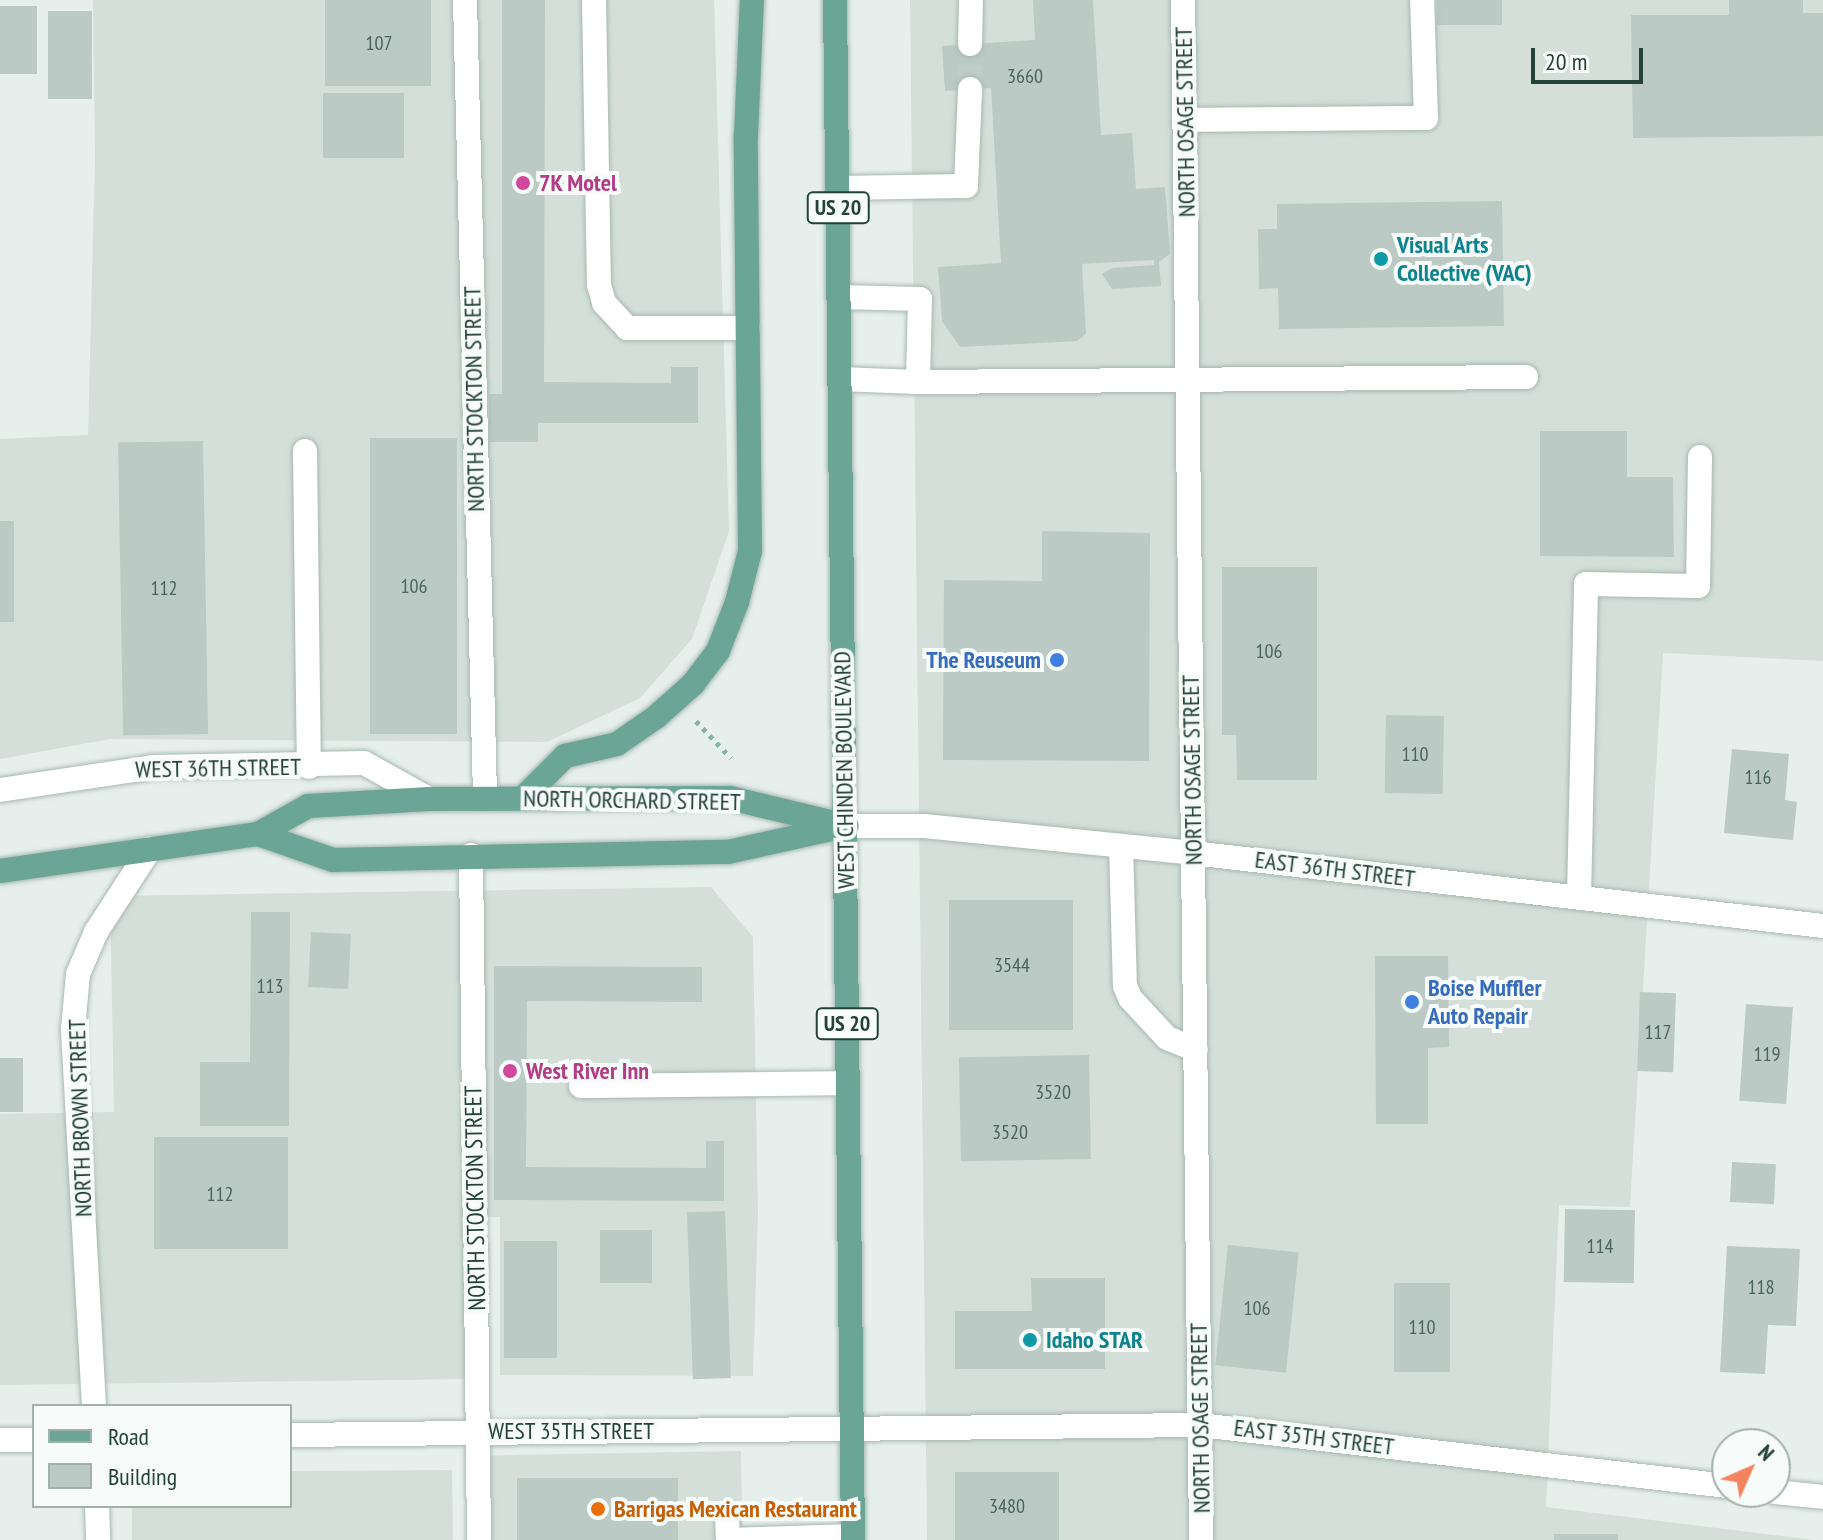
<!DOCTYPE html>
<html>
<head>
<meta charset="utf-8">
<style>
	body { margin:0 }
	#map { position:relative; width:1823px; height:1540px; overflow:hidden; background:#e6efeb; font-family:"PT Sans Narrow",sans-serif }
	div>[style] { position:absolute }
	.built>* { inset:0; background:#d4dfda; transform-origin:0 0 }
	.building>* { inset:0; background:#bbcac4; transform-origin:0 0 }
	.minor-tunnel>* { height:24px; margin-top:-12px; transform-origin:0; background:repeating-linear-gradient(90deg,#bfccc8 0 24px,transparent 0 36px) }
	.path>* { height:5px; margin-top:-2.5px; transform-origin:0; background:repeating-linear-gradient(90deg,#86b3a5 0 4px,transparent 0 10px) }
	.roads { filter:drop-shadow(0 0 2px #a8b8b2) drop-shadow(0 0 2px #a8b8b2) }
	.minor>* { height:24px; margin:-12px; padding:0 12px; transform-origin:12px; border-radius:12px; background:#fff }
	.major>* { height:24px; margin:-12px; padding:0 12px; transform-origin:12px; border-radius:12px; background:#6aa596 }
	.dots>* { width:22px; height:22px; translate:-50% -50%; box-sizing:border-box; border:4px solid #f7fbf9; border-radius:50% }
	span { translate:-50% -50%; white-space:nowrap; text-align:center; line-height:1.15; -webkit-text-stroke:8px #f7fbf9; paint-order:stroke }
	.number-label { font-size:20px; color:#4a645c }
	.number-label span { -webkit-text-stroke-width:0 }
	.shield-label span { padding:2px 6px; background:#f7fbf9; border:2px solid; border-radius:6px; -webkit-text-stroke-width:0 }
	.shield-label { font-size:22px; color:#24423a; font-weight:700 }
	.street-label { font-size:24px; color:#24423a }
	.hotel-label { font-size:24px; color:#b23c85; font-weight:700 }
	.left { translate:0 -50%; text-align:left }
	.culture-label { font-size:24px; color:#0d838f; font-weight:700 }
	.shop-label { font-size:24px; color:#366cbe; font-weight:700 }
	.right { translate:-100% -50%; text-align:right }
	.food-label { font-size:24px; color:#c56008; font-weight:700 }
	.legend { position:absolute; left:32px; top:1404px; width:260px; height:104px; box-sizing:border-box; background:#f7fbf9; border:2px solid #a3b1ad; margin:0; padding:10px 14px; list-style:none; font-size:24px; color:#24423a }
	.legend li { display:flex; align-items:center; gap:16px; height:40px }
	.legend b { width:40px; border:2px solid #a3b1ad }
	.north { position:absolute; left:1711px; top:1428px; width:80px; height:80px; box-sizing:border-box; background:#f7fbf9; border:2px solid #a3b1ad; border-radius:50%; rotate:45deg; font-size:22px; font-weight:700; line-height:32px; text-align:center; color:#24423a }
	.north::after { content:''; display:block; margin:auto; width:28px; height:36px; background:#f4845f; clip-path:polygon(50% 0,100% 100%,50% 72%,0 100%) }
	.scale { position:absolute; left:1531px; top:48px; width:112px; height:36px; box-sizing:border-box; border:4px solid #24423a; border-top:0; padding-left:10px; font-size:24px; line-height:28px; white-space:nowrap; color:#24423a; -webkit-text-stroke:6px #f7fbf9; paint-order:stroke }
</style>
</head>
<body>
<div id="map">
	<div class="built">
		<div style="clip-path:polygon(93px 0,714px 0,729px 531px,692px 639px,640px 698px,547px 742px,110px 739px,0 759px,0 439px,88px 435px,95px 161px)"></div>
		<div style="clip-path:polygon(910px 0,1823px 0,1823px 661px,1663px 653px,1630px 1207px,1559px 1205px,1546px 1507px,1815px 1540px,927px 1540px)"></div>
		<div style="clip-path:polygon(711px 887px,753px 937px,758px 1212px,753px 1376px,500px 1375px,500px 1217px,466px 1217px,468px 1379px,0 1385px,0 1114px,114px 1112px,110px 896px)"></div>
		<div style="left:741px;top:1451px;width:89px;height:251px;rotate:89deg"></div>
		<div style="clip-path:polygon(452px 1470px,453px 1540px,132px 1540px,132px 1506px,290px 1506px,290px 1471px)"></div>
	</div>
	<div class="building">
		<div style="left:325px;top:0;width:106px;height:86px"></div>
		<div style="clip-path:polygon(502px 0,545px 0,544px 382px,671px 383px,671px 367px,698px 367px,698px 423px,538px 423px,538px 442px,489px 442px,489px 394px,502px 394px)"></div>
		<div style="clip-path:polygon(1033px 0,1093px 0,1101px 135px,1132px 133px,1136px 189px,1165px 187px,1170px 254px,1159px 262px,1161px 286px,1112px 289px,1102px 274px,1112px 268px,1154px 265px,1154px 260px,1082px 264px,1086px 334px,1077px 341px,960px 347px,942px 321px,938px 267px,1001px 263px,991px 88px,945px 91px,942px 46px,1035px 40px)"></div>
		<div style="left:1437px;top:0;width:65px;height:25px"></div>
		<div style="clip-path:polygon(1729px 0,1803px 0,1803px 13px,1823px 13px,1823px 136px,1633px 138px,1631px 15px,1729px 15px)"></div>
		<div style="left:0;top:6px;width:37px;height:68px"></div>
		<div style="left:48px;top:11px;width:44px;height:88px"></div>
		<div style="left:404px;top:93px;width:65px;height:81px;rotate:90deg"></div>
		<div style="clip-path:polygon(1502px 201px,1504px 326px,1279px 329px,1278px 288px,1259px 289px,1258px 229px,1277px 229px,1277px 204px)"></div>
		<div style="clip-path:polygon(1540px 431px,1627px 431px,1627px 477px,1673px 477px,1674px 557px,1540px 556px)"></div>
		<div style="left:457px;top:438px;width:296px;height:87px;rotate:90deg"></div>
		<div style="left:203px;top:441px;width:293px;height:85px;rotate:89deg"></div>
		<div style="left:0;top:521px;width:14px;height:101px"></div>
		<div style="clip-path:polygon(1042px 531px,1150px 533px,1149px 761px,943px 760px,944px 580px,1042px 581px)"></div>
		<div style="clip-path:polygon(1222px 567px,1317px 567px,1317px 780px,1237px 780px,1236px 735px,1222px 735px)"></div>
		<div style="left:1386px;top:715px;width:58px;height:78px;rotate:1deg"></div>
		<div style="clip-path:polygon(1732px 749px,1789px 754px,1785px 800px,1797px 802px,1793px 840px,1724px 833px)"></div>
		<div style="left:1073px;top:900px;width:130px;height:124px;rotate:90deg"></div>
		<div style="clip-path:polygon(251px 912px,290px 912px,289px 1126px,200px 1126px,200px 1062px,250px 1062px)"></div>
		<div style="left:311px;top:932px;width:40px;height:55px;rotate:3deg"></div>
		<div style="clip-path:polygon(1375px 956px,1448px 956px,1449px 1047px,1428px 1048px,1428px 1124px,1376px 1124px)"></div>
		<div style="clip-path:polygon(494px 966px,702px 967px,702px 1002px,527px 1001px,526px 1167px,706px 1168px,706px 1141px,724px 1141px,724px 1201px,494px 1200px)"></div>
		<div style="left:1640px;top:992px;width:36px;height:79px;rotate:2deg"></div>
		<div style="left:1746px;top:1004px;width:47px;height:97px;rotate:4deg"></div>
		<div style="left:1089px;top:1055px;width:104px;height:130px;rotate:89deg"></div>
		<div style="left:0;top:1058px;width:23px;height:54px"></div>
		<div style="left:154px;top:1137px;width:134px;height:112px"></div>
		<div style="left:1732px;top:1162px;width:44px;height:40px;rotate:3deg"></div>
		<div style="left:1565px;top:1209px;width:70px;height:73px;rotate:1deg"></div>
		<div style="left:725px;top:1211px;width:167px;height:38px;rotate:88deg"></div>
		<div style="left:600px;top:1230px;width:52px;height:53px"></div>
		<div style="left:504px;top:1241px;width:53px;height:117px"></div>
		<div style="left:1228px;top:1245px;width:71px;height:121px;rotate:6deg"></div>
		<div style="clip-path:polygon(1727px 1246px,1800px 1249px,1796px 1326px,1768px 1325px,1765px 1374px,1720px 1372px)"></div>
		<div style="clip-path:polygon(1031px 1278px,1105px 1278px,1105px 1369px,955px 1369px,955px 1311px,1032px 1311px)"></div>
		<div style="left:1394px;top:1283px;width:56px;height:89px"></div>
		<div style="left:955px;top:1472px;width:104px;height:68px"></div>
		<div style="left:517px;top:1478px;width:161px;height:62px"></div>
		<div style="left:1554px;top:1534px;width:64px;height:6px"></div>
	</div>
	<div class="minor-tunnel">
		<div style="left:970px;top:89px;width:45px;rotate:-90deg"></div>
	</div>
	<div class="path">
		<div style="left:696px;top:721px;width:51px;rotate:46.6deg"></div>
	</div>
	<div class="roads">
		<div class="minor">
			<div style="left:465px;top:0;width:798px;rotate:88.56deg"></div>
			<div style="left:594px;top:0;width:285px;rotate:89deg"></div>
			<div style="left:599px;top:285px;width:19px;rotate:74deg"></div>
			<div style="left:604px;top:303px;width:34px;rotate:47deg"></div>
			<div style="left:627px;top:328px;width:121px"></div>
			<div style="left:1183px;top:0;width:1540px;rotate:89.33deg"></div>
			<div style="left:970px;top:44px;width:44px;rotate:-88.7deg"></div>
			<div style="left:1185px;top:120px;width:241px;rotate:-0.5deg"></div>
			<div style="left:1426px;top:118px;width:118px;rotate:-91.9deg"></div>
			<div style="left:837px;top:188px;width:129px;rotate:-0.9deg"></div>
			<div style="left:966px;top:186px;width:97px;rotate:-87.6deg"></div>
			<div style="left:839px;top:297px;width:81px;rotate:1.4deg"></div>
			<div style="left:920px;top:299px;width:83px;rotate:91.4deg"></div>
			<div style="left:839px;top:379px;width:79px;rotate:2.2deg"></div>
			<div style="left:918px;top:382px;width:608px;rotate:-0.47deg"></div>
			<div style="left:305px;top:451px;width:316px;rotate:89.3deg"></div>
			<div style="left:0;top:790px;width:155px;rotate:-8.5deg"></div>
			<div style="left:153px;top:767px;width:211px;rotate:-1.1deg"></div>
			<div style="left:364px;top:763px;width:74px;rotate:29deg"></div>
			<div style="left:847px;top:826px;width:77px"></div>
			<div style="left:924px;top:826px;width:270px;rotate:5.7deg"></div>
			<div style="left:1193px;top:853px;width:634px;rotate:6.61deg"></div>
			<div style="left:1121px;top:846px;width:140px;rotate:88.4deg"></div>
			<div style="left:1125px;top:986px;width:13px;rotate:67deg"></div>
			<div style="left:1130px;top:998px;width:54px;rotate:47.2deg"></div>
			<div style="left:1167px;top:1038px;width:31px;rotate:22deg"></div>
			<div style="left:471px;top:855px;width:685px;rotate:89.33deg"></div>
			<div style="left:1579px;top:897px;width:313px;rotate:-88.7deg"></div>
			<div style="left:1586px;top:584px;width:112px;rotate:1deg"></div>
			<div style="left:1698px;top:586px;width:129px;rotate:-89.1deg"></div>
			<div style="left:581px;top:1086px;width:267px;rotate:-0.6deg"></div>
			<div style="left:94px;top:1406px;width:378px;rotate:-93.2deg"></div>
			<div style="left:73px;top:1029px;width:55px;rotate:-84.8deg"></div>
			<div style="left:78px;top:974px;width:46px;rotate:-66.8deg"></div>
			<div style="left:96px;top:932px;width:99px;rotate:-57deg"></div>
			<div style="left:290px;top:1435px;width:910px;rotate:-0.63deg"></div>
			<div style="left:1200px;top:1425px;width:531px;rotate:6.6deg"></div>
			<div style="left:0;top:1440px;width:34px"></div>
			<div style="left:1775px;top:1492px;width:48px;rotate:5.9deg"></div>
			<div style="left:97px;top:1506px;width:34px;rotate:88deg"></div>
			<div style="left:727px;top:1515px;width:25px;rotate:88deg"></div>
			<div style="left:728px;top:1540px;width:125px;rotate:-1.8deg"></div>
		</div>
		<div class="major">
			<div style="left:835px;top:0;width:1540px;rotate:89.33deg"></div>
			<div style="left:525px;top:796px;width:57px;rotate:-45deg"></div>
			<div style="left:565px;top:756px;width:53px;rotate:-13deg"></div>
			<div style="left:617px;top:744px;width:47px;rotate:-34.7deg"></div>
			<div style="left:656px;top:717px;width:50px;rotate:-41.7deg"></div>
			<div style="left:693px;top:684px;width:41px;rotate:-52.9deg"></div>
			<div style="left:718px;top:651px;width:53px;rotate:-68.8deg"></div>
			<div style="left:737px;top:602px;width:53px;rotate:-75.7deg"></div>
			<div style="left:750px;top:551px;width:416px;rotate:-90.6deg"></div>
			<div style="left:746px;top:135px;width:135px;rotate:-87.5deg"></div>
			<div style="left:258px;top:834px;width:79px;rotate:19.1deg"></div>
			<div style="left:333px;top:860px;width:395px;rotate:-1.2deg"></div>
			<div style="left:728px;top:852px;width:116px;rotate:-12.5deg"></div>
			<div style="left:0;top:871px;width:261px;rotate:-8.2deg"></div>
			<div style="left:258px;top:834px;width:57px;rotate:-29.2deg"></div>
			<div style="left:308px;top:806px;width:121px;rotate:-3.3deg"></div>
			<div style="left:429px;top:799px;width:301px;rotate:-0.2deg"></div>
			<div style="left:730px;top:798px;width:120px;rotate:13.5deg"></div>
		</div>
	</div>
	<div class="dots">
		<div style="left:523px;top:183px;background:#d1479c"></div>
		<div style="left:1381px;top:259px;background:#0f9aa8"></div>
		<div style="left:1057px;top:660px;background:#3f7fe0"></div>
		<div style="left:1412px;top:1002px;background:#3f7fe0"></div>
		<div style="left:510px;top:1071px;background:#d1479c"></div>
		<div style="left:1030px;top:1340px;background:#0f9aa8"></div>
		<div style="left:598px;top:1509px;background:#e8710a"></div>
	</div>
	<div class="number-label">
		<span style="left:379px;top:43px">107</span>
		<span style="left:1025px;top:76px">3660</span>
		<span style="left:414px;top:586px">106</span>
		<span style="left:164px;top:588px">112</span>
		<span style="left:1269px;top:651px">106</span>
		<span style="left:1415px;top:754px">110</span>
		<span style="left:1758px;top:777px">116</span>
		<span style="left:1012px;top:965px">3544</span>
		<span style="left:270px;top:986px">113</span>
		<span style="left:1658px;top:1032px">117</span>
		<span style="left:1767px;top:1054px">119</span>
		<span style="left:1053px;top:1092px">3520</span>
		<span style="left:1010px;top:1132px">3520</span>
		<span style="left:220px;top:1194px">112</span>
		<span style="left:1600px;top:1246px">114</span>
		<span style="left:1761px;top:1287px">118</span>
		<span style="left:1257px;top:1308px">106</span>
		<span style="left:1422px;top:1327px">110</span>
		<span style="left:1007px;top:1506px">3480</span>
	</div>
	<div class="shield-label">
		<span style="left:838px;top:208px">US 20</span>
		<span style="left:847px;top:1024px">US 20</span>
	</div>
	<div class="street-label">
		<span style="left:1185px;top:122px;rotate:-91deg">NORTH OSAGE STREET</span>
		<span style="left:474px;top:399px;rotate:-91deg">NORTH STOCKTON STREET</span>
		<span style="left:218px;top:768px;rotate:-1deg">WEST 36TH STREET</span>
		<span style="left:844px;top:770px;rotate:-91deg">WEST CHINDEN BOULEVARD</span>
		<span style="left:1192px;top:770px;rotate:-91deg">NORTH OSAGE STREET</span>
		<span style="left:632px;top:800px;rotate:1deg">NORTH ORCHARD STREET</span>
		<span style="left:1335px;top:869px;rotate:7deg">EAST 36TH STREET</span>
		<span style="left:80px;top:1118px;rotate:-92deg">NORTH BROWN STREET</span>
		<span style="left:475px;top:1198px;rotate:-91deg">NORTH STOCKTON STREET</span>
		<span style="left:1200px;top:1418px;rotate:-91deg">NORTH OSAGE STREET</span>
		<span style="left:571px;top:1431px">WEST 35TH STREET</span>
		<span style="left:1314px;top:1437px;rotate:7deg">EAST 35TH STREET</span>
	</div>
	<div class="hotel-label">
		<span class="left" style="left:539px;top:183px">7K Motel</span>
		<span class="left" style="left:526px;top:1071px">West River Inn</span>
	</div>
	<div class="culture-label">
		<span class="left" style="left:1397px;top:259px">Visual Arts<br>Collective (VAC)</span>
		<span class="left" style="left:1046px;top:1340px">Idaho STAR</span>
	</div>
	<div class="shop-label">
		<span class="right" style="left:1041px;top:660px">The Reuseum</span>
		<span class="left" style="left:1428px;top:1002px">Boise Muffler<br>Auto Repair</span>
	</div>
	<div class="food-label">
		<span class="left" style="left:614px;top:1509px">Barrigas Mexican Restaurant</span>
	</div>
	<ul class="legend">
	<li><b style="height:10px;background:#6aa596"></b>Road</li>
	<li><b style="height:22px;background:#bbcac4"></b>Building</li>
	</ul>
	<div class="north">N</div>
	<div class="scale">20 m</div>
</div>
</body>
</html>
